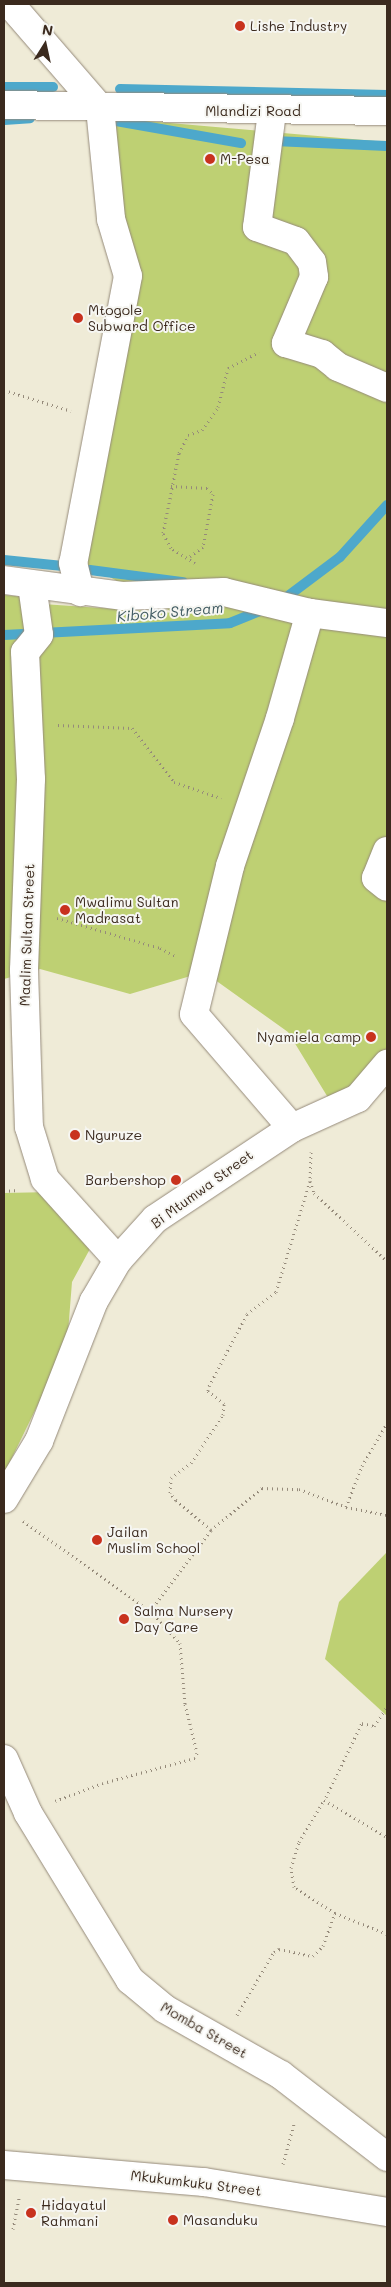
<!DOCTYPE html>
<html>
<head>
<meta charset="utf-8">
<style>
	body { margin:0 }
	#map { position:relative; width:391px; height:2287px; overflow:hidden; background:#efebd7; font-family:Mali,sans-serif }
	div>[style] { position:absolute }
	.green>* { inset:0; background:#bed073 }
	.stream>* { height:10px; margin:-5px; padding:0 5px; transform-origin:5px; border-radius:5px; background:#4da8cb }
	.path>* { height:3px; margin-top:-1.5px; transform-origin:0; background:repeating-linear-gradient(90deg,#958a7a 0 1px,transparent 0 5px) }
	.roads { filter:drop-shadow(0 0 1px #958a7a) drop-shadow(0 0 1px #958a7a) }
	.minor>* { height:28px; margin:-14px; padding:0 14px; transform-origin:14px; border-radius:14px; background:#fff }
	.dots>* { width:14px; height:14px; translate:-50% -50%; box-sizing:border-box; border:2px solid #f6f6f2; border-radius:50% }
	span { translate:-50% -50%; white-space:nowrap; text-align:center; line-height:1.15; -webkit-text-stroke:4px #f6f6f2; paint-order:stroke }
	.poi-label { font-size:14px; color:#3b2a1e }
	.left { translate:0 -50%; text-align:left }
	.right { translate:-100% -50%; text-align:right }
	.street-label { font-size:14px; color:#3b2a1e }
	.water-label { font-size:15px; color:#425c63; font-style:italic }
	.frame { position:absolute; inset:0; border:5px solid #3b2a1e; pointer-events:none }
	.north { position:absolute; left:20px; top:20px; width:50px; height:50px; -webkit-text-stroke:4px #f6f6f2; paint-order:stroke; rotate:10deg; font-size:14px; font-weight:700; line-height:20px; text-align:center; color:#3b2a1e }
	.north::after { content:''; display:block; margin:auto; width:18px; height:22px; background:#3b2a1e; clip-path:polygon(50% 0,100% 100%,50% 72%,0 100%) }
</style>
</head>
<body>
<div id="map">
	<div class="green">
		<div style="clip-path:polygon(112px 118px,387px 142px,387px 1048px,335px 1109px,288px 1032px,204px 972px,130px 994px,40px 969px,4px 979px,4px 595px,25px 597px,28px 603px,174px 613px,83px 562px,126px 338px)"></div>
		<div style="clip-path:polygon(52px 1192px,91px 1247px,72px 1282px,67px 1345px,4px 1474px,4px 1193px)"></div>
		<div style="clip-path:polygon(387px 1552px,387px 1716px,325px 1659px,339px 1602px)"></div>
	</div>
	<div class="stream">
		<div style="left:4px;top:87px;width:49px"></div>
		<div style="left:120px;top:89px;width:267px;rotate:1.3deg"></div>
		<div style="left:4px;top:120px;width:26px;rotate:-4deg"></div>
		<div style="left:116px;top:121px;width:127px;rotate:10deg"></div>
		<div style="left:274px;top:141px;width:113px;rotate:2.5deg"></div>
		<div style="left:4px;top:560px;width:59px;rotate:5.8deg"></div>
		<div style="left:90px;top:570px;width:94px;rotate:7.4deg"></div>
		<div style="left:280px;top:602px;width:75px;rotate:-36.9deg"></div>
		<div style="left:340px;top:557px;width:70px;rotate:-47.9deg"></div>
		<div style="left:4px;top:635px;width:226px;rotate:-3deg"></div>
		<div style="left:230px;top:623px;width:38px;rotate:-22deg"></div>
	</div>
	<div class="path">
		<div style="left:4px;top:390px;width:70px;rotate:17.4deg"></div>
		<div style="left:171px;top:486px;width:36px;rotate:3deg"></div>
		<div style="left:207px;top:488px;width:8px;rotate:45deg"></div>
		<div style="left:213px;top:494px;width:54px;rotate:100.7deg"></div>
		<div style="left:203px;top:547px;width:16px;rotate:145deg"></div>
		<div style="left:195px;top:563px;width:28px;rotate:-148deg"></div>
		<div style="left:171px;top:548px;width:17px;rotate:-118deg"></div>
		<div style="left:163px;top:533px;width:82px;rotate:-78.7deg"></div>
		<div style="left:179px;top:453px;width:20px;rotate:-63deg"></div>
		<div style="left:188px;top:435px;width:15px;rotate:-20deg"></div>
		<div style="left:202px;top:430px;width:28px;rotate:-55deg"></div>
		<div style="left:218px;top:407px;width:40px;rotate:-75.6deg"></div>
		<div style="left:228px;top:368px;width:35px;rotate:-27deg"></div>
		<div style="left:58px;top:725px;width:74px;rotate:2.3deg"></div>
		<div style="left:132px;top:728px;width:68px;rotate:52.1deg"></div>
		<div style="left:174px;top:782px;width:50px;rotate:18.8deg"></div>
		<div style="left:57px;top:918px;width:107px;rotate:16.2deg"></div>
		<div style="left:160px;top:948px;width:19px;rotate:28deg"></div>
		<div style="left:311px;top:1152px;width:29px;rotate:92deg"></div>
		<div style="left:310px;top:1181px;width:13px;rotate:72deg"></div>
		<div style="left:314px;top:1193px;width:100px;rotate:43deg"></div>
		<div style="left:4px;top:1191px;width:14px;rotate:-4deg"></div>
		<div style="left:346px;top:1507px;width:44px;rotate:-68.7deg"></div>
		<div style="left:362px;top:1466px;width:50px;rotate:-59.8deg"></div>
		<div style="left:23px;top:1521px;width:156px;rotate:35.3deg"></div>
		<div style="left:150px;top:1611px;width:44px;rotate:46.8deg"></div>
		<div style="left:180px;top:1643px;width:61px;rotate:85.3deg"></div>
		<div style="left:185px;top:1704px;width:50px;rotate:76.2deg"></div>
		<div style="left:197px;top:1753px;width:5px;rotate:112deg"></div>
		<div style="left:195px;top:1758px;width:95px;rotate:164.8deg"></div>
		<div style="left:103px;top:1783px;width:51px;rotate:159.4deg"></div>
		<div style="left:211px;top:1530px;width:46px;rotate:-139.4deg"></div>
		<div style="left:176px;top:1500px;width:9px;rotate:-131deg"></div>
		<div style="left:170px;top:1493px;width:15px;rotate:-86deg"></div>
		<div style="left:171px;top:1478px;width:25px;rotate:-37deg"></div>
		<div style="left:191px;top:1463px;width:58px;rotate:-56.3deg"></div>
		<div style="left:223px;top:1415px;width:11px;rotate:-85deg"></div>
		<div style="left:224px;top:1404px;width:21px;rotate:-141deg"></div>
		<div style="left:208px;top:1391px;width:5px;rotate:-79deg"></div>
		<div style="left:209px;top:1386px;width:81px;rotate:-62.2deg"></div>
		<div style="left:247px;top:1314px;width:36px;rotate:-37deg"></div>
		<div style="left:276px;top:1292px;width:116px;rotate:-73deg"></div>
		<div style="left:150px;top:1611px;width:101px;rotate:-53deg"></div>
		<div style="left:211px;top:1530px;width:66px;rotate:-39.5deg"></div>
		<div style="left:262px;top:1488px;width:37px;rotate:2deg"></div>
		<div style="left:299px;top:1489px;width:50px;rotate:21deg"></div>
		<div style="left:346px;top:1507px;width:42px;rotate:11deg"></div>
		<div style="left:326px;top:1797px;width:82px;rotate:-64.1deg"></div>
		<div style="left:362px;top:1723px;width:12px;rotate:14deg"></div>
		<div style="left:374px;top:1726px;width:23px;rotate:-56deg"></div>
		<div style="left:335px;top:1913px;width:56px;rotate:22deg"></div>
		<div style="left:237px;top:2015px;width:73px;rotate:-59.6deg"></div>
		<div style="left:274px;top:1952px;width:6px;rotate:-31deg"></div>
		<div style="left:279px;top:1949px;width:35px;rotate:12deg"></div>
		<div style="left:313px;top:1956px;width:14px;rotate:-45deg"></div>
		<div style="left:323px;top:1946px;width:35px;rotate:-70deg"></div>
		<div style="left:335px;top:1913px;width:49px;rotate:-147.6deg"></div>
		<div style="left:294px;top:1887px;width:19px;rotate:-99deg"></div>
		<div style="left:291px;top:1868px;width:27px;rotate:-73deg"></div>
		<div style="left:299px;top:1842px;width:49px;rotate:-59.2deg"></div>
		<div style="left:324px;top:1800px;width:73px;rotate:30.4deg"></div>
		<div style="left:283px;top:2164px;width:41px;rotate:-74.6deg"></div>
		<div style="left:13px;top:2229px;width:33px;rotate:-79deg"></div>
	</div>
	<div class="roads">
		<div class="minor">
			<div style="left:10px;top:4px;width:138px;rotate:49.1deg"></div>
			<div style="left:100px;top:108px;width:112px;rotate:84.3deg"></div>
			<div style="left:111px;top:219px;width:59px;rotate:73.4deg"></div>
			<div style="left:128px;top:276px;width:292px;rotate:100.8deg"></div>
			<div style="left:73px;top:563px;width:30px;rotate:76deg"></div>
			<div style="left:4px;top:105px;width:383px;rotate:0.9deg"></div>
			<div style="left:272px;top:112px;width:116px;rotate:97.4deg"></div>
			<div style="left:257px;top:227px;width:41px;rotate:19.7deg"></div>
			<div style="left:296px;top:241px;width:26px;rotate:53deg"></div>
			<div style="left:312px;top:262px;width:15px;rotate:82deg"></div>
			<div style="left:314px;top:277px;width:72px;rotate:113deg"></div>
			<div style="left:286px;top:343px;width:38px;rotate:17deg"></div>
			<div style="left:322px;top:354px;width:21px;rotate:39deg"></div>
			<div style="left:338px;top:367px;width:53px;rotate:23.2deg"></div>
			<div style="left:4px;top:580px;width:119px;rotate:7.7deg"></div>
			<div style="left:122px;top:596px;width:102px;rotate:-2.2deg"></div>
			<div style="left:224px;top:592px;width:89px;rotate:13.7deg"></div>
			<div style="left:310px;top:613px;width:78px;rotate:7.4deg"></div>
			<div style="left:32px;top:585px;width:50px;rotate:82deg"></div>
			<div style="left:39px;top:635px;width:22px;rotate:129deg"></div>
			<div style="left:25px;top:652px;width:127px;rotate:87.3deg"></div>
			<div style="left:31px;top:779px;width:191px;rotate:92.1deg"></div>
			<div style="left:24px;top:970px;width:157px;rotate:88.2deg"></div>
			<div style="left:29px;top:1127px;width:54px;rotate:72.9deg"></div>
			<div style="left:45px;top:1179px;width:109px;rotate:48deg"></div>
			<div style="left:387px;top:851px;width:29px;rotate:112deg"></div>
			<div style="left:376px;top:878px;width:14px;rotate:39deg"></div>
			<div style="left:292px;top:1128px;width:150px;rotate:-130.7deg"></div>
			<div style="left:194px;top:1014px;width:152px;rotate:-76.3deg"></div>
			<div style="left:230px;top:866px;width:156px;rotate:-71.3deg"></div>
			<div style="left:280px;top:718px;width:109px;rotate:-74.1deg"></div>
			<div style="left:4px;top:1499px;width:68px;rotate:-58.9deg"></div>
			<div style="left:39px;top:1441px;width:150px;rotate:-68.6deg"></div>
			<div style="left:94px;top:1301px;width:48px;rotate:-59.7deg"></div>
			<div style="left:118px;top:1260px;width:55px;rotate:-47.9deg"></div>
			<div style="left:155px;top:1219px;width:164px;rotate:-33.6deg"></div>
			<div style="left:292px;top:1128px;width:72px;rotate:-24.4deg"></div>
			<div style="left:358px;top:1098px;width:45px;rotate:-49.5deg"></div>
			<div style="left:4px;top:1759px;width:59px;rotate:66deg"></div>
			<div style="left:28px;top:1813px;width:196px;rotate:58.6deg"></div>
			<div style="left:130px;top:1980px;width:45px;rotate:39.6deg"></div>
			<div style="left:165px;top:2009px;width:133px;rotate:29.6deg"></div>
			<div style="left:281px;top:2075px;width:134px;rotate:37.7deg"></div>
			<div style="left:4px;top:2165px;width:201px;rotate:4.9deg"></div>
			<div style="left:204px;top:2182px;width:185px;rotate:9.3deg"></div>
		</div>
	</div>
	<div class="dots">
		<div style="left:240px;top:26px;background:#c8321e"></div>
		<div style="left:210px;top:159px;background:#c8321e"></div>
		<div style="left:78px;top:318px;background:#c8321e"></div>
		<div style="left:65px;top:910px;background:#c8321e"></div>
		<div style="left:371px;top:1037px;background:#c8321e"></div>
		<div style="left:75px;top:1135px;background:#c8321e"></div>
		<div style="left:176px;top:1180px;background:#c8321e"></div>
		<div style="left:97px;top:1540px;background:#c8321e"></div>
		<div style="left:124px;top:1619px;background:#c8321e"></div>
		<div style="left:31px;top:2213px;background:#c8321e"></div>
		<div style="left:173px;top:2220px;background:#c8321e"></div>
	</div>
	<div class="poi-label">
		<span class="left" style="left:250px;top:26px">Lishe Industry</span>
		<span class="left" style="left:220px;top:159px">M-Pesa</span>
		<span class="left" style="left:88px;top:318px">Mtogole<br>Subward Office</span>
		<span class="left" style="left:75px;top:910px">Mwalimu Sultan<br>Madrasat</span>
		<span class="right" style="left:361px;top:1037px">Nyamiela camp</span>
		<span class="left" style="left:85px;top:1135px">Nguruze</span>
		<span class="right" style="left:166px;top:1180px">Barbershop</span>
		<span class="left" style="left:107px;top:1540px">Jailan<br>Muslim School</span>
		<span class="left" style="left:134px;top:1619px">Salma Nursery<br>Day Care</span>
		<span class="left" style="left:41px;top:2213px">Hidayatul<br>Rahmani</span>
		<span class="left" style="left:183px;top:2220px">Masanduku</span>
	</div>
	<div class="street-label">
		<span style="left:253px;top:111px">Mlandizi Road</span>
		<span style="left:27px;top:935px;rotate:-88deg">Maalim Sultan Street</span>
		<span style="left:202px;top:1189px;rotate:-36deg">Bi Mtumwa Street</span>
		<span style="left:204px;top:2030px;rotate:30deg">Momba Street</span>
		<span style="left:196px;top:2183px;rotate:7deg">Mkukumkuku Street</span>
	</div>
	<div class="water-label">
		<span style="left:170px;top:612px;rotate:-5deg">Kiboko Stream</span>
	</div>
	<div class="frame"></div>
	<div class="north">N</div>
</div>
</body>
</html>
